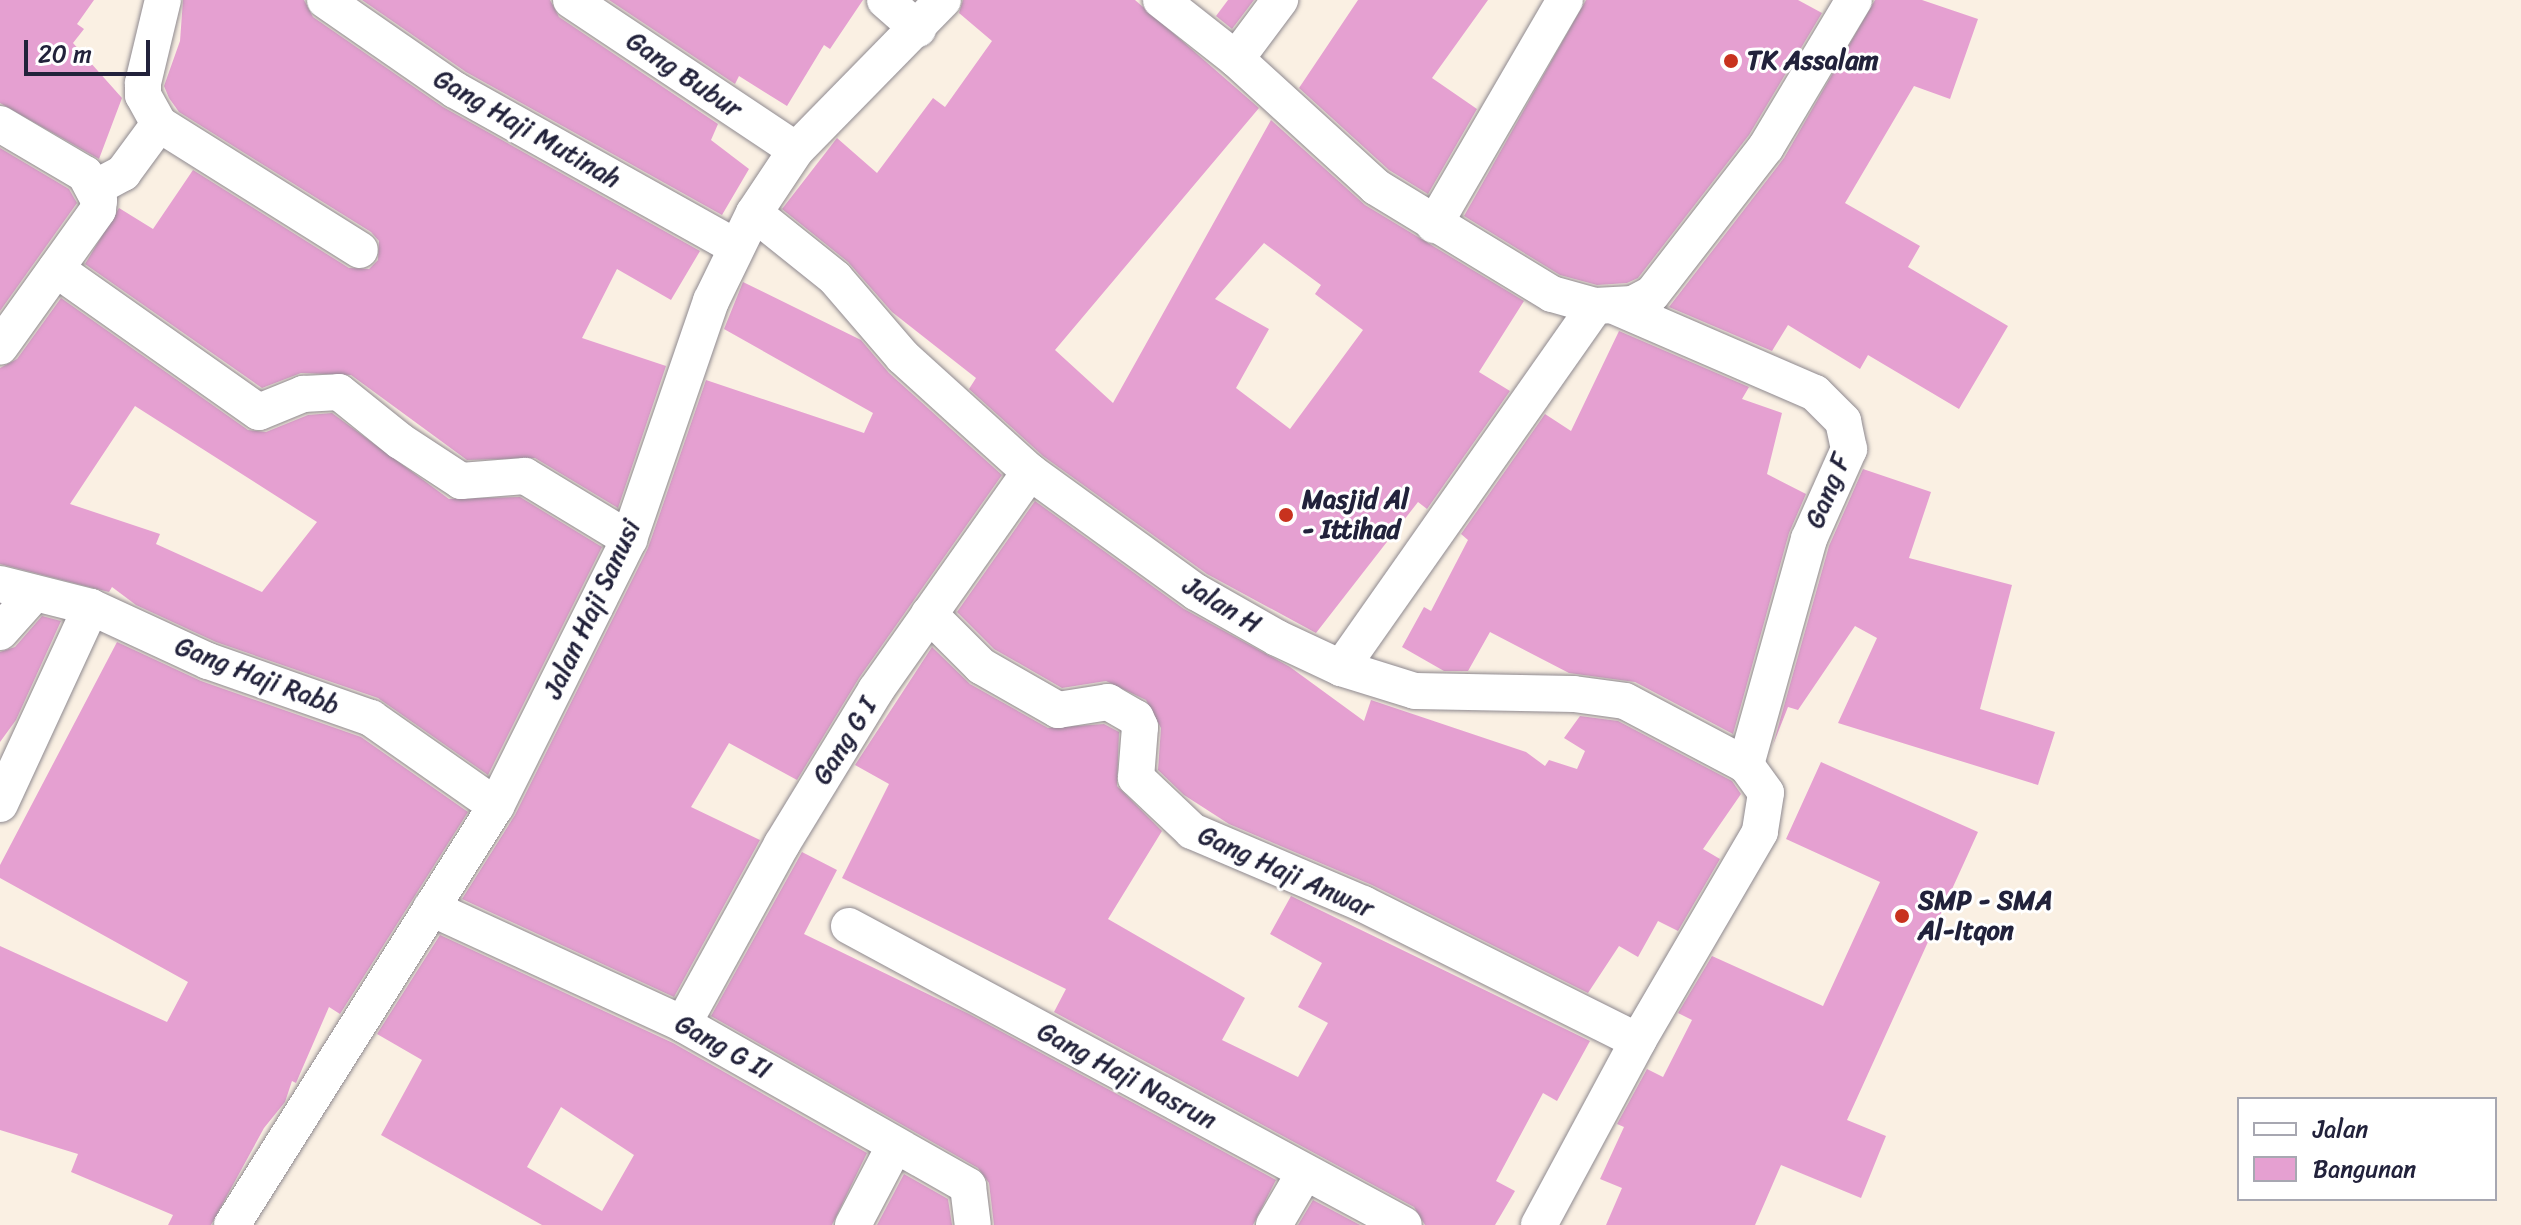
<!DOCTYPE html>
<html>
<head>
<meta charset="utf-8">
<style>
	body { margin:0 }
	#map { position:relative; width:2521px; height:1225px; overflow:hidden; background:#faf0e3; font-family:Sriracha,sans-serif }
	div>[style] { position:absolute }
	.building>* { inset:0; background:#e5a0d1 }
	.roads { filter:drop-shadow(0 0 2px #8e898f) drop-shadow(0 0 2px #8e898f) }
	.street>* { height:36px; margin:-18px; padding:0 18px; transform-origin:18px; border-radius:18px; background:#fff }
	.dots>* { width:22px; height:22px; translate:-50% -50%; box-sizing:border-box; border:4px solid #fff; border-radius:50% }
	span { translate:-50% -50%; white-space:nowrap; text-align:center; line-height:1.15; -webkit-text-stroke:6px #fff; paint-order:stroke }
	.poi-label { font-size:26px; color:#22223b; font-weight:700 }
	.left { translate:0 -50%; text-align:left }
	.street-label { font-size:26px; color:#22223b }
	.legend { position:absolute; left:2237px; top:1097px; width:260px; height:104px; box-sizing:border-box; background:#fff; border:2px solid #a7a7b1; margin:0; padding:10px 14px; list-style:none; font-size:24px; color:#22223b }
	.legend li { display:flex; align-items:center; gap:16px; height:40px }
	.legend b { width:40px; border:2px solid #a7a7b1 }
	.scale { position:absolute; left:24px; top:40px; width:126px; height:36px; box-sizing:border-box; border:4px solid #22223b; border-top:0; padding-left:10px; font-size:24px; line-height:28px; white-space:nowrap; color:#22223b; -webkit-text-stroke:6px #fff; paint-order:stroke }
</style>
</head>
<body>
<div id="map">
	<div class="building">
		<div style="clip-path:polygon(0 0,94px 0,77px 24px,84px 29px,73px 43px,122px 98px,99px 159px,0 103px)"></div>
		<div style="clip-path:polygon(183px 0,304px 0,313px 17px,443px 107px,700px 251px,671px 300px,617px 269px,582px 338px,666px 366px,618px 508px,535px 458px,467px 460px,351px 375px,301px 373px,262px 388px,85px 264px,119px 208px,153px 229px,193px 170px,349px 268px,369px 269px,378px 260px,379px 241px,371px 232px,179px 112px,169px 98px,164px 86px,180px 41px)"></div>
		<div style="clip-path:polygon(362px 0,550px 0,559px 17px,718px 124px,711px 140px,749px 169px,722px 215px,466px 72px)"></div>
		<div style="clip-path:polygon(609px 0,863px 0,830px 49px,824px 45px,787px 106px,739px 76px,735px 84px)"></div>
		<div style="clip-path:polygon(evenodd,963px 0,1135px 0,1259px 108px,1055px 350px,1113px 403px,1271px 120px,1365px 205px,1524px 301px,1479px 372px,1510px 391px,1427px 509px,1418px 502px,1316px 633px,1207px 574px,1043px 456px,969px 389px,976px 378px,892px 312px,848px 262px,782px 209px,837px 138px,877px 173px,933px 98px,945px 107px,992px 41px,959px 13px,963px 0,1264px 243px,1321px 285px,1315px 294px,1363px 330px,1290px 429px,1236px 388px,1269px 329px,1215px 299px,1264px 243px)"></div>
		<div style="clip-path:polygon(1228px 0,1254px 0,1232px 29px,1216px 16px)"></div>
		<div style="clip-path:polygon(1358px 0,1488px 0,1432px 78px,1477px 109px,1428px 194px,1389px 170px,1299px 88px)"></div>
		<div style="clip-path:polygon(1586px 0,1798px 0,1822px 13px,1749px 135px,1638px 278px,1627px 283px,1597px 285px,1560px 275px,1464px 216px)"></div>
		<div style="clip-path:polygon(1875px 0,1922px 0,1978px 19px,1950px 99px,1914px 86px,1845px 203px,1920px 246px,1908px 267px,2008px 326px,1959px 409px,1868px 355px,1860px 369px,1788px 325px,1772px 351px,1669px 307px,1784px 158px)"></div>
		<div style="clip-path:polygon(0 148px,69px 189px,77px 203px,0 311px)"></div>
		<div style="clip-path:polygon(743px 282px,861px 340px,889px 373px,1002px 475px,859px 678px,797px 780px,729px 743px,691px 807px,760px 840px,674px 997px,462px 899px,515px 815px,648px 548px,706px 380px,864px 433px,873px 413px,724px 329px)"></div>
		<div style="clip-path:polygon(evenodd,61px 298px,248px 430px,266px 432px,308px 415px,332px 413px,449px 499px,520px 497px,602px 547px,488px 775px,378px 698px,216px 642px,136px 605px,112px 587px,109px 592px,0 564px,0 368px,17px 359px,61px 298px,135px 406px,317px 522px,262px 592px,156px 544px,160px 534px,70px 504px,135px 406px)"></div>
		<div style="clip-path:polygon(1619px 331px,1749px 387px,1742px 399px,1782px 413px,1767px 474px,1806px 494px,1789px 533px,1733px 734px,1635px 682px,1569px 673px,1490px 632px,1468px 671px,1444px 671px,1402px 647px,1424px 607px,1431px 611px,1468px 540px,1461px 534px,1545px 414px,1571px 431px)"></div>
		<div style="clip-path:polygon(1863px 469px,1931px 492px,1909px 558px,2012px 585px,1980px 709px,2055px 732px,2038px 785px,1838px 723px,1877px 638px,1855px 626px,1798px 710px,1788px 707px,1773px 745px,1829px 546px)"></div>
		<div style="clip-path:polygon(1035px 501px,1184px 609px,1290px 667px,1364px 721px,1371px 700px,1526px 752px,1545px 766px,1549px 760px,1577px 769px,1585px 751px,1564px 738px,1580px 716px,1618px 721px,1732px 781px,1741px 794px,1703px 849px,1720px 859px,1678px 931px,1658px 921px,1638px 957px,1619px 946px,1588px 993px,1372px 885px,1229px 824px,1184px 795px,1158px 770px,1161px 728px,1146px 700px,1106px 681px,1062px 688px,994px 649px,957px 612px)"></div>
		<div style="clip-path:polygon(42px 616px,61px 621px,16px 720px,0 742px,0 652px,15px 647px)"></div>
		<div style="clip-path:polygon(117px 642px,201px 681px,361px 737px,468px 812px,340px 1014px,329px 1007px,296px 1083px,292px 1081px,285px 1102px,264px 1128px,211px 1225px,168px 1225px,173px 1215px,71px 1172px,78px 1154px,0 1130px,0 946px,167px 1022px,188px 982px,0 878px,0 865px)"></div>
		<div style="clip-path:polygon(932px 647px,970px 684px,1048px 728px,1104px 724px,1119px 732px,1117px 786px,1162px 831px,1108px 919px,1245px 998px,1222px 1040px,1298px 1077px,1328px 1023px,1298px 1007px,1322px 963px,1270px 934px,1291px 896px,1590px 1041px,1557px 1101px,1543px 1093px,1496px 1181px,1515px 1191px,1495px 1225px,1425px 1225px,1414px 1207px,1054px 1012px,1066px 989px,842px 878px,889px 784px,855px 765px)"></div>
		<div style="clip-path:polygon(1821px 762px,1978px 832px,1847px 1120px,1886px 1136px,1861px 1198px,1781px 1165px,1755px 1225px,1606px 1225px,1622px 1188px,1600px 1179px,1624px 1127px,1617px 1124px,1647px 1069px,1663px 1077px,1692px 1020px,1678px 1013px,1712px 956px,1823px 1006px,1880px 882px,1786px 839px)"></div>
		<div style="clip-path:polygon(802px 852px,837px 870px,804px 934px,969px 1014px,1276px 1180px,1253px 1225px,994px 1225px,989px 1183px,978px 1168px,711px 1016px)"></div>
		<div style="clip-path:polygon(evenodd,440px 935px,673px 1043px,867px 1153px,832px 1225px,542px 1225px,381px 1135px,422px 1060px,377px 1034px,440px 935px,561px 1107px,634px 1155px,602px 1211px,527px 1167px,561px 1107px)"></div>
		<div style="clip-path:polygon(904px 1174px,948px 1199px,952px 1225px,877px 1225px)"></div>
		<div style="clip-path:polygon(1313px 1200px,1360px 1225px,1298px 1225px)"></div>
	</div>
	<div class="roads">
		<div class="street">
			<div style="left:325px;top:0;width:158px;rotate:34.7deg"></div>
			<div style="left:455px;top:90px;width:322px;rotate:29.2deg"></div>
			<div style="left:571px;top:0;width:270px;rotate:33.7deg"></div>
			<div style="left:885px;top:0;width:44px;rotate:41.3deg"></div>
			<div style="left:1161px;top:0;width:95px;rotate:38.2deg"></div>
			<div style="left:1236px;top:59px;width:190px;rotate:42.4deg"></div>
			<div style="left:1376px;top:187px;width:206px;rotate:31.3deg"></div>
			<div style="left:1552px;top:294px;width:45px;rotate:15.6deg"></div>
			<div style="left:1595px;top:306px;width:38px;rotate:-3deg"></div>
			<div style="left:1633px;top:304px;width:21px;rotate:-28deg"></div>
			<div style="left:1652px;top:294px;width:186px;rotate:-52.2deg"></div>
			<div style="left:1766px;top:147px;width:171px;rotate:-59.1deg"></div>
			<div style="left:1236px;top:59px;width:74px;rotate:-53.3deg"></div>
			<div style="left:0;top:124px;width:99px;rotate:30.5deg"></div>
			<div style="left:85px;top:174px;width:30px;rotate:62deg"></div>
			<div style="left:99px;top:200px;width:10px;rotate:96deg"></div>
			<div style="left:98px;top:210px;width:168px;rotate:125.6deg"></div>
			<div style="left:159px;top:124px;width:237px;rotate:32.1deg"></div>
			<div style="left:95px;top:188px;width:32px;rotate:-28deg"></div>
			<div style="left:123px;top:173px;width:61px;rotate:-53.7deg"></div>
			<div style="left:159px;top:124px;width:33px;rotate:-119deg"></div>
			<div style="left:143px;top:95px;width:12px;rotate:-90deg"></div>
			<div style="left:143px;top:83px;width:85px;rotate:-76.5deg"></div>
			<div style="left:754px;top:213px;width:104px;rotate:38.7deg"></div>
			<div style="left:835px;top:278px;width:104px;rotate:49.3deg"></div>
			<div style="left:903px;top:357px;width:171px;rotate:42.2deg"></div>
			<div style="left:1030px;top:472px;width:205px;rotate:35.9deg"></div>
			<div style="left:1196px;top:592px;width:93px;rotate:29.6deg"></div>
			<div style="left:1277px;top:638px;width:71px;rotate:25.1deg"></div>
			<div style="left:1341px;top:668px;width:77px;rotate:17.3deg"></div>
			<div style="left:1415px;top:691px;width:159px;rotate:1.1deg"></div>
			<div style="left:1574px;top:694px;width:51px;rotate:7.8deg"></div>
			<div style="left:1625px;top:701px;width:137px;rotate:27.9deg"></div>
			<div style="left:1746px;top:765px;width:34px;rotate:54deg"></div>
			<div style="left:1766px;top:793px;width:39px;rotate:99deg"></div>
			<div style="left:1760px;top:832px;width:242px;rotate:120.3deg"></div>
			<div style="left:1638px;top:1041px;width:209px;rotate:118.3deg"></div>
			<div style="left:1434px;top:225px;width:260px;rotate:-59.8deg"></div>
			<div style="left:56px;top:269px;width:248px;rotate:35.2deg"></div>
			<div style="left:259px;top:412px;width:48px;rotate:-22.2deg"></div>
			<div style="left:303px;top:394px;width:36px;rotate:-3deg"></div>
			<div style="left:339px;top:392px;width:78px;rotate:38.8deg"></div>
			<div style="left:400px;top:441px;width:73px;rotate:33.3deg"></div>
			<div style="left:461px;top:481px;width:64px;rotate:-4.5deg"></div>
			<div style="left:525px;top:476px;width:122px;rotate:31.2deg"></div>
			<div style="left:1614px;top:306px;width:219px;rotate:23.4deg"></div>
			<div style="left:1815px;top:393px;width:40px;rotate:45deg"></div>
			<div style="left:1843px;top:421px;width:29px;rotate:78deg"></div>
			<div style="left:1849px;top:449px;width:98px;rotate:114deg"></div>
			<div style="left:1809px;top:539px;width:235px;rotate:105.6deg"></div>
			<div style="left:0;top:584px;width:94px;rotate:14.2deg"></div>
			<div style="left:91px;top:607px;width:129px;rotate:24.8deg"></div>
			<div style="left:208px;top:661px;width:173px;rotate:19.3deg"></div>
			<div style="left:371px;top:718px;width:153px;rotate:35.1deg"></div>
			<div style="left:929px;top:614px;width:74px;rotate:45deg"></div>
			<div style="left:981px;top:666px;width:89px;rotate:29.7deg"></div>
			<div style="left:1058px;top:710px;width:51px;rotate:-9.1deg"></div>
			<div style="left:1108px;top:702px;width:32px;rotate:30deg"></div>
			<div style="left:1136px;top:718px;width:10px;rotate:66deg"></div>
			<div style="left:1140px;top:727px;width:51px;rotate:94.5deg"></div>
			<div style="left:1136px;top:778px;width:77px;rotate:43.4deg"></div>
			<div style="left:1192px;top:831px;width:186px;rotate:23.1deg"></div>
			<div style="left:1363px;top:904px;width:307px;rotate:26.5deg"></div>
			<div style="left:0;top:632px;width:52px;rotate:-48.1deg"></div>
			<div style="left:1341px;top:668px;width:442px;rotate:-54.9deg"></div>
			<div style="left:0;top:804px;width:217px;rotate:-65.2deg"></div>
			<div style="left:431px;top:908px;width:277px;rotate:24.7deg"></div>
			<div style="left:683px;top:1024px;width:328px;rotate:29.6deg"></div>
			<div style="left:968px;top:1186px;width:39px;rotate:83deg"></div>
			<div style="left:849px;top:926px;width:630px;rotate:28.31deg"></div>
			<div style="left:683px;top:1024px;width:205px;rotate:-61.2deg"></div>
			<div style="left:782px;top:844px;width:180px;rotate:-58.6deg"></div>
			<div style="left:876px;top:690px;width:267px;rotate:-54.8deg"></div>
			<div style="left:232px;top:1225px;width:495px;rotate:-57.8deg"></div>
			<div style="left:496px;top:806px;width:298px;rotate:-63.5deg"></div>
			<div style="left:629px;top:539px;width:252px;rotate:-71deg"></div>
			<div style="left:711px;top:301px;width:98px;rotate:-64deg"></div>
			<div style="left:754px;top:213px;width:76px;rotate:-56.3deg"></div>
			<div style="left:796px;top:150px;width:210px;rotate:-45.6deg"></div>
			<div style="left:853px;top:1225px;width:88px;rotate:-62.3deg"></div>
			<div style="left:1274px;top:1225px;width:61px;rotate:-59.7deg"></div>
		</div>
	</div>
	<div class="dots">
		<div style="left:1731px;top:61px;background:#c8321e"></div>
		<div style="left:1286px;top:515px;background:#c8321e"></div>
		<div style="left:1902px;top:916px;background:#c8321e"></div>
	</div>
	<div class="poi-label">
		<span class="left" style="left:1747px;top:61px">TK Assalam</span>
		<span class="left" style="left:1302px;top:515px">Masjid Al<br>- Ittihad</span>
		<span class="left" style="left:1918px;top:916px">SMP - SMA<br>Al-Itqon</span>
	</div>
	<div class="street-label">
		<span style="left:684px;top:75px;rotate:34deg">Gang Bubur</span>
		<span style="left:527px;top:129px;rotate:30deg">Gang Haji Mutinah</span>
		<span style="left:1828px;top:491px;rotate:-68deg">Gang F</span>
		<span style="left:1222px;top:605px;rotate:31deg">Jalan H</span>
		<span style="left:592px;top:609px;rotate:-65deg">Jalan Haji Sanusi</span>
		<span style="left:257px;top:676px;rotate:21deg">Gang Haji Rabb</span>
		<span style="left:845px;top:741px;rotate:-58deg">Gang G I</span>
		<span style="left:1286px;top:872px;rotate:24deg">Gang Haji Anwar</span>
		<span style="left:723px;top:1047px;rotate:29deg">Gang G II</span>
		<span style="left:1127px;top:1076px;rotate:28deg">Gang Haji Nasrun</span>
	</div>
	<ul class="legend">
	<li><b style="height:10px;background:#fff"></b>Jalan</li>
	<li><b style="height:22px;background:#e5a0d1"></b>Bangunan</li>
	</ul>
	<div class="scale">20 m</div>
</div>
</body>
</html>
